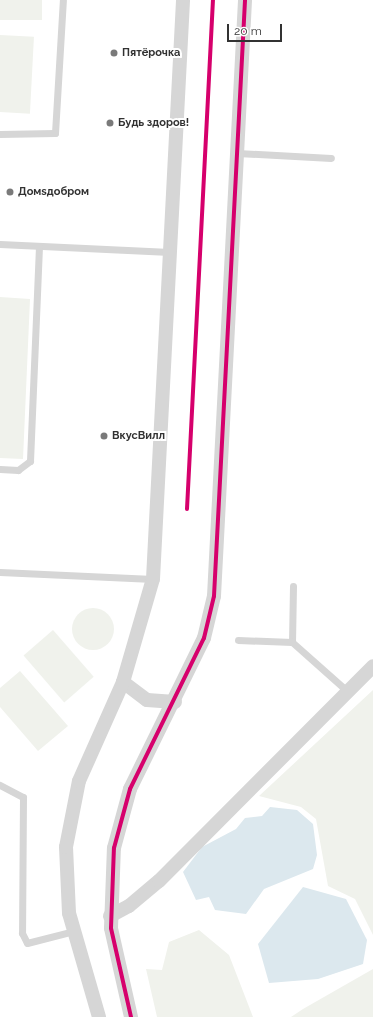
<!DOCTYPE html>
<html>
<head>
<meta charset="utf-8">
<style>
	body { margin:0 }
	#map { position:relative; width:373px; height:1017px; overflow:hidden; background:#fff; font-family:Raleway,sans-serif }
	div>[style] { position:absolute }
	.green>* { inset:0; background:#f0f2ec; transform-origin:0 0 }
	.round { border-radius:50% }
	.water>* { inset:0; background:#dce8ee }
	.service>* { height:7px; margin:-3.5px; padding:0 3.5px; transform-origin:3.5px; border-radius:3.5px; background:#d6d6d6 }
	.minor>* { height:14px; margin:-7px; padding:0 7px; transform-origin:7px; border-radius:7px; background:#d6d6d6 }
	.cycleway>* { height:4px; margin:-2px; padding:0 2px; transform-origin:2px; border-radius:2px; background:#d6006c }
	.dots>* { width:11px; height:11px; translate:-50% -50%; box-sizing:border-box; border:2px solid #fff; border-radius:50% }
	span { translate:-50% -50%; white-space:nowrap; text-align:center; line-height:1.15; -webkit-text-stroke:4px #fff; paint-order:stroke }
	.poi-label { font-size:11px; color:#323232; font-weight:700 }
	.left { translate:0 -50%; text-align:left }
	.scale { position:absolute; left:227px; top:24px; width:55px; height:18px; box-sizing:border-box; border:2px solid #323232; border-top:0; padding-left:5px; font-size:12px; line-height:14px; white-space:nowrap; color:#323232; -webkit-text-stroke:3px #fff; paint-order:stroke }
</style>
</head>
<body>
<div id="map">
	<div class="green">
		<div style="left:0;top:0;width:42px;height:20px"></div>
		<div style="left:0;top:35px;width:34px;height:77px;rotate:3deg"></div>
		<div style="clip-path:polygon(0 297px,30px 299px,23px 459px,0 458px)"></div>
		<div class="round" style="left:72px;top:608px;width:42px;height:42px"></div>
		<div style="left:53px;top:630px;width:62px;height:39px;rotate:49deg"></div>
		<div style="clip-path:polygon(20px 671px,68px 726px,38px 751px,0 707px,0 688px)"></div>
		<div style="clip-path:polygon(373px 685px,373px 935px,355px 899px,328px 886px,316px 819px,301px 807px,259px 796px,373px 690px)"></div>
		<div style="clip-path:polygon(199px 930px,229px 955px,253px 1017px,157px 1017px,146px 969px,162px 970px,169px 942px)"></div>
		<div style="clip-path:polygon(373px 969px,373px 1017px,291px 1017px,303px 1009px)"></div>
	</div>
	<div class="water">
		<div style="clip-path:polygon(270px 807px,297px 810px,313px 824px,317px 855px,313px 869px,264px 889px,246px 914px,215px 910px,209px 897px,196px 900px,183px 872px,202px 847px,236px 829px,245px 818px,262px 816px)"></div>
		<div style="clip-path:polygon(303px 887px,346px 899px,367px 940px,363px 964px,318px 979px,269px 983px,258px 944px)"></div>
	</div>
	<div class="service">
		<div style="left:0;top:134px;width:55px;rotate:-1deg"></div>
		<div style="left:55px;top:133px;width:133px;rotate:-86.6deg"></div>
		<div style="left:237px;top:153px;width:94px;rotate:3deg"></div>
		<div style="left:0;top:244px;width:170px;rotate:2.7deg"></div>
		<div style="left:0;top:469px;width:18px;rotate:3deg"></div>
		<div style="left:18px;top:470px;width:15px;rotate:-37deg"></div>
		<div style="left:30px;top:461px;width:215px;rotate:-87.6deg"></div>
		<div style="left:0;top:572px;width:153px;rotate:2.6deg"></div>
		<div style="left:293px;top:586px;width:56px;rotate:91deg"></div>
		<div style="left:292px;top:642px;width:74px;rotate:41.7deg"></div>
		<div style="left:238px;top:640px;width:54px;rotate:2.1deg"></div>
		<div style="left:0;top:785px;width:26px;rotate:28deg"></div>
		<div style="left:23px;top:797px;width:136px;rotate:90.4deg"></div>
		<div style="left:22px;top:933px;width:11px;rotate:63deg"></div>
		<div style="left:27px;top:943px;width:49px;rotate:-14.3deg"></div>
	</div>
	<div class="minor">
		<div style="left:123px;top:682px;width:30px;rotate:37deg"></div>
		<div style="left:147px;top:700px;width:28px;rotate:4deg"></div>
		<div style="left:110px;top:916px;width:21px;rotate:-28deg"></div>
		<div style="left:129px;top:906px;width:39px;rotate:-40deg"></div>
		<div style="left:159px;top:881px;width:303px;rotate:-45.1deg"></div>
		<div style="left:99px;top:1017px;width:108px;rotate:-106.1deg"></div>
		<div style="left:69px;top:913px;width:66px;rotate:-92.6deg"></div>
		<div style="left:66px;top:847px;width:67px;rotate:-78.9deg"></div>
		<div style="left:79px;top:781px;width:108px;rotate:-66deg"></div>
		<div style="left:123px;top:682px;width:107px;rotate:-73.8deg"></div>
		<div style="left:153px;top:579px;width:580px;rotate:-87.03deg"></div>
		<div style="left:131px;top:1017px;width:91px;rotate:-102.7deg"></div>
		<div style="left:111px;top:928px;width:80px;rotate:-87.9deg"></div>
		<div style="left:114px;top:848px;width:61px;rotate:-74.8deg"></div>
		<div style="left:130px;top:789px;width:168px;rotate:-63.9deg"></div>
		<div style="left:204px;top:638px;width:43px;rotate:-76.6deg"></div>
		<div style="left:214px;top:596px;width:597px;rotate:-87.02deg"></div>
	</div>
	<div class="cycleway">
		<div style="left:187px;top:509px;width:510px;rotate:-87.08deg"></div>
		<div style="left:131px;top:1017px;width:91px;rotate:-102.7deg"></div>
		<div style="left:111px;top:928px;width:80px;rotate:-87.9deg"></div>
		<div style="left:114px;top:848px;width:61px;rotate:-74.8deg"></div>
		<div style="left:130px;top:789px;width:168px;rotate:-63.9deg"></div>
		<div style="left:204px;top:638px;width:43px;rotate:-76.6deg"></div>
		<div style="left:214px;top:596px;width:597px;rotate:-87.02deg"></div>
	</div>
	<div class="dots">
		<div style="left:114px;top:53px;background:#7a7a7a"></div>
		<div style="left:110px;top:123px;background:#7a7a7a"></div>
		<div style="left:10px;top:192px;background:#7a7a7a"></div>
		<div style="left:104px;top:436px;background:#7a7a7a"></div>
	</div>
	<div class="poi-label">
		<span class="left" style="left:122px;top:53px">Пятёрочка</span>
		<span class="left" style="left:118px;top:123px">Будь здоров!</span>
		<span class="left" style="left:18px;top:192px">Домsдобром</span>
		<span class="left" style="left:112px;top:436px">ВкусВилл</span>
	</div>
	<div class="scale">20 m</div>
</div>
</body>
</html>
